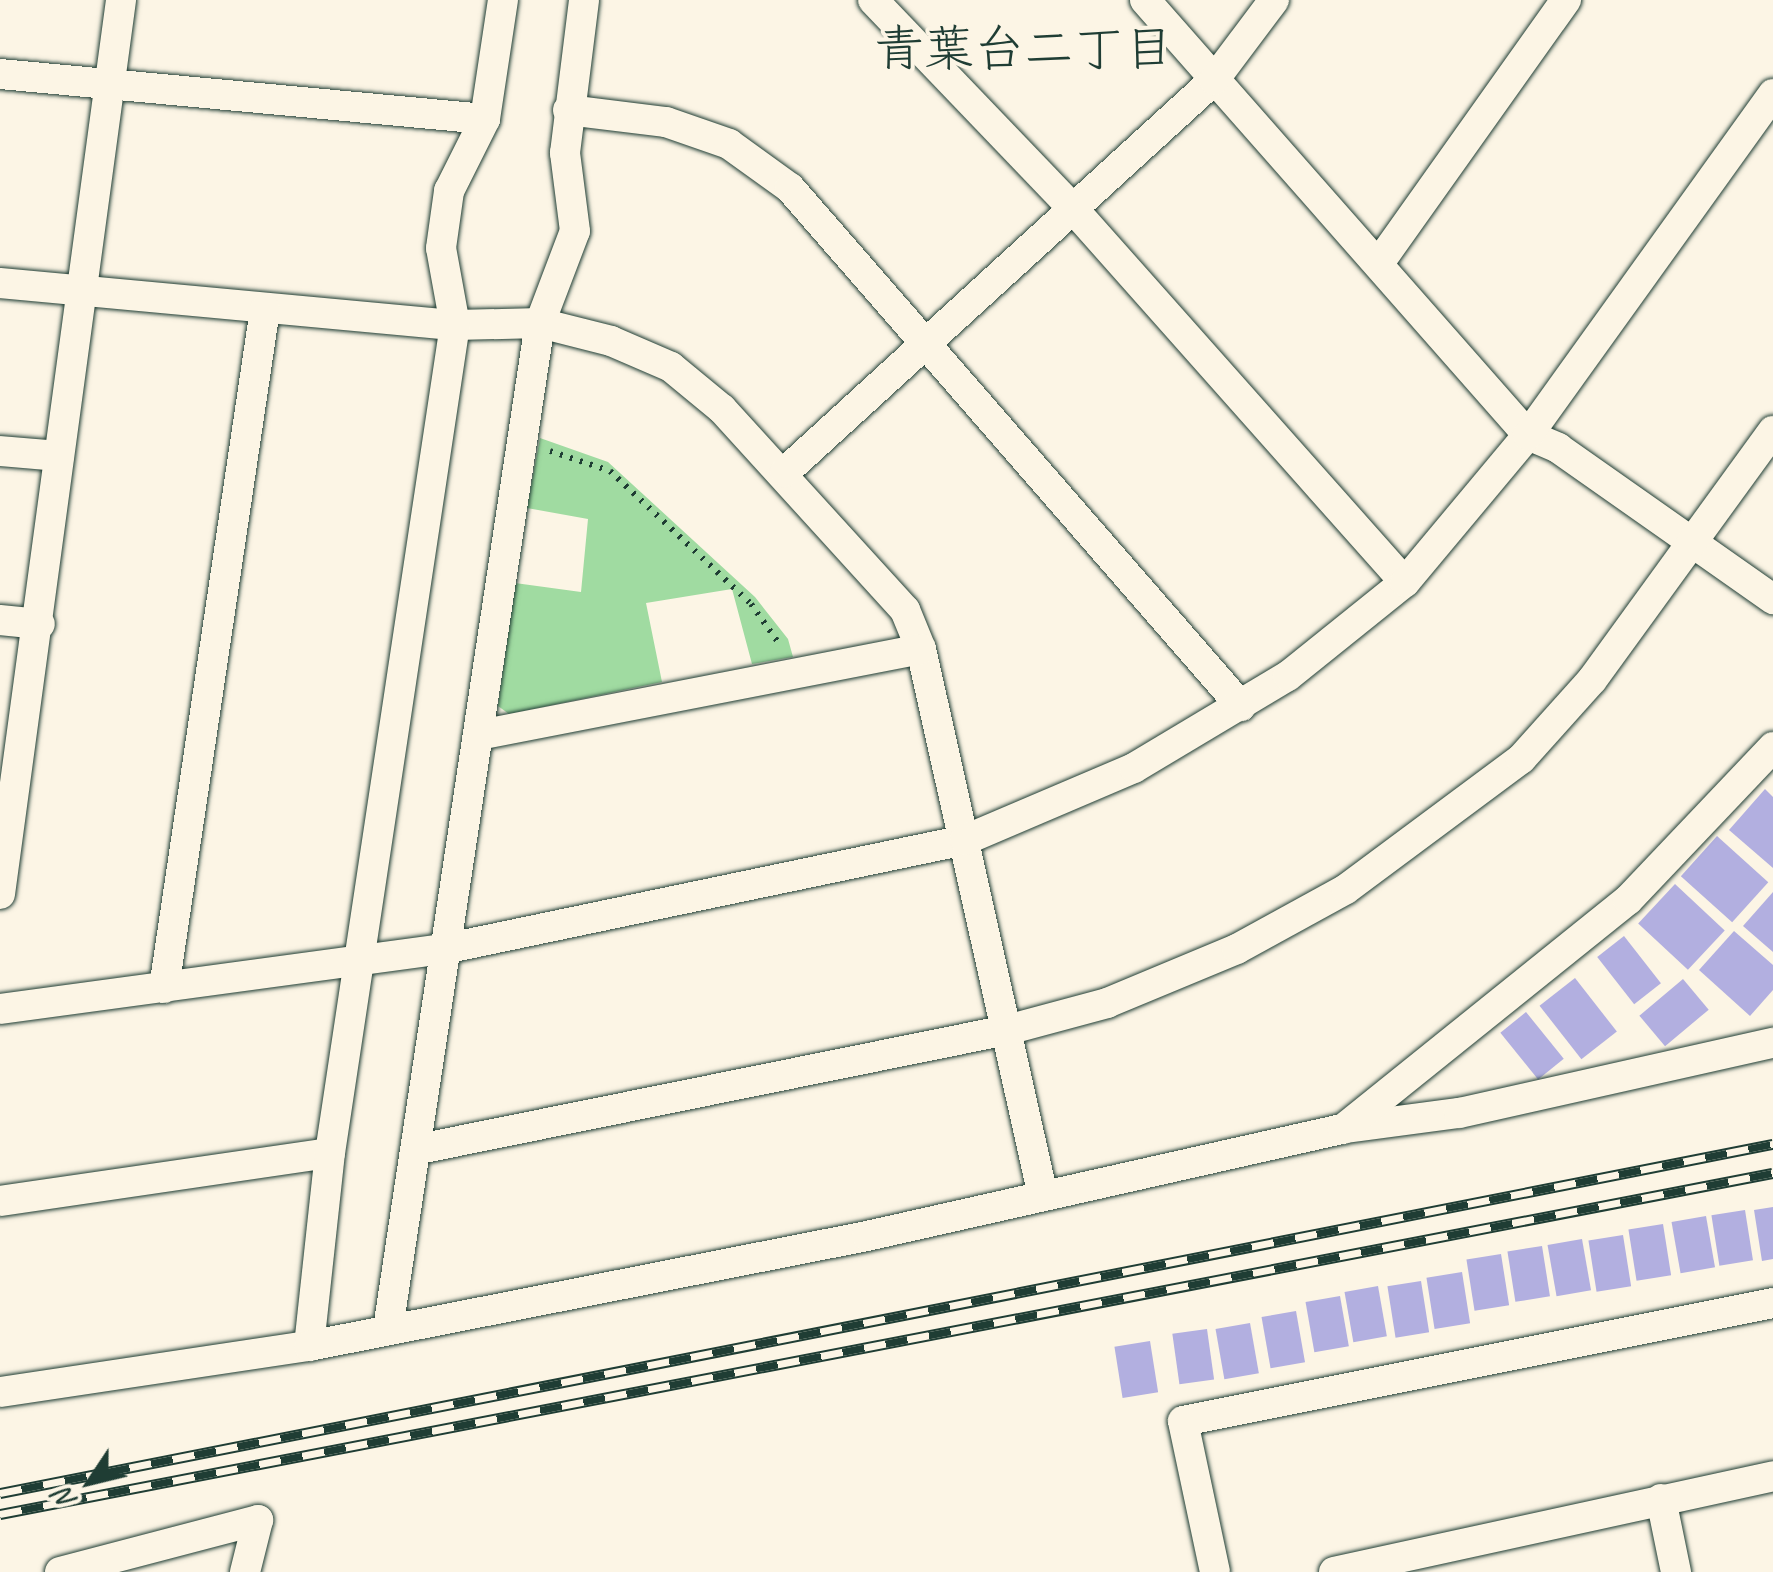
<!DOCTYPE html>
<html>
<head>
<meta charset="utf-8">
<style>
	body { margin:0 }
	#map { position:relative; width:1773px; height:1572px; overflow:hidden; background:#fcf5e5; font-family:Caveat,"Klee One",sans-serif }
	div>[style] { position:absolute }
	.green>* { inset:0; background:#a0dba1 }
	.building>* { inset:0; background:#b2afe0; transform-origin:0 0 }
	.path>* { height:6px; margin-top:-3px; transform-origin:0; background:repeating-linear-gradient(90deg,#1f3d34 0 2.5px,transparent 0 10.5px) }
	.roads { filter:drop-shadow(0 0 2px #1f3d34) drop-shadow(0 0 2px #1f3d34) }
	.street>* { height:30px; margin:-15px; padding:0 15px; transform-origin:15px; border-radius:15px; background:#fcf5e5 }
	.rail>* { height:11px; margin-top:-5.5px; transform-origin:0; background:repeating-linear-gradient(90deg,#fcf5e5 0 22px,#1f3d34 0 44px); box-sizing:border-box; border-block:2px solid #1f3d34 }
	span { translate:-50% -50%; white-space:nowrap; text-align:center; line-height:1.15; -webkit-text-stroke:8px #fcf5e5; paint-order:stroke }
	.neighbourhood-label { font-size:50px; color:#1f3d34 }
	.north { position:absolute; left:40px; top:1432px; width:100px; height:100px; -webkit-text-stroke:8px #fcf5e5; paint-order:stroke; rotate:235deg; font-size:28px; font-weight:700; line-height:40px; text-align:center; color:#1f3d34 }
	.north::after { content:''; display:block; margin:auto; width:35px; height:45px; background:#1f3d34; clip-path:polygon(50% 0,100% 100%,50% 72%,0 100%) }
</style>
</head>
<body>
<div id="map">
	<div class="green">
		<div style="clip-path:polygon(540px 438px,608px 462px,755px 597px,788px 639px,793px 657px,752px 664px,732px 589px,646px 603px,662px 682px,509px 714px,498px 706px,515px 583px,581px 592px,588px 519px,527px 508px)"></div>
	</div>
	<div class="building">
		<div style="clip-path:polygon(1765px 789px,1773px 797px,1773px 868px,1729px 830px)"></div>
		<div style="left:1717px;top:836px;width:69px;height:54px;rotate:42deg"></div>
		<div style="left:1675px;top:884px;width:68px;height:54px;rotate:43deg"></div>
		<div style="clip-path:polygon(1773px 892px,1773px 952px,1743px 926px)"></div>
		<div style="clip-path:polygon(1734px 931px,1773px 965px,1773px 990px,1750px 1016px,1699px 970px)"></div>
		<div style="left:1624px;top:936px;width:60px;height:34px;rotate:52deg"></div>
		<div style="left:1575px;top:978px;width:68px;height:45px;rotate:52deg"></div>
		<div style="left:1683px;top:979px;width:40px;height:57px;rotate:50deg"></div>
		<div style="left:1526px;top:1012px;width:60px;height:33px;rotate:51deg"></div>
		<div style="clip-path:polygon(1773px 1207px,1773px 1259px,1762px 1261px,1754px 1210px)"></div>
		<div style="left:1745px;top:1210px;width:51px;height:34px;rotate:81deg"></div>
		<div style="left:1706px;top:1216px;width:52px;height:35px;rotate:80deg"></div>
		<div style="left:1663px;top:1224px;width:52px;height:35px;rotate:81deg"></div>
		<div style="left:1623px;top:1235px;width:52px;height:35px;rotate:81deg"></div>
		<div style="left:1582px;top:1239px;width:52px;height:35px;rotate:80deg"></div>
		<div style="left:1542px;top:1246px;width:51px;height:35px;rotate:81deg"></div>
		<div style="left:1501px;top:1254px;width:52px;height:35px;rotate:81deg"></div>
		<div style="left:1462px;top:1272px;width:52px;height:36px;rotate:81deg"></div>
		<div style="left:1421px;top:1281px;width:52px;height:34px;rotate:81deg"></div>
		<div style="left:1378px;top:1286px;width:51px;height:34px;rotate:80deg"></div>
		<div style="left:1340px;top:1296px;width:51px;height:35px;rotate:80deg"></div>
		<div style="left:1296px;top:1311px;width:52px;height:35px;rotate:80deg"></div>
		<div style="left:1250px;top:1323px;width:51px;height:35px;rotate:80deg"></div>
		<div style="left:1207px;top:1329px;width:51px;height:35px;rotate:82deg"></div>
		<div style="left:1150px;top:1341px;width:52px;height:36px;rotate:81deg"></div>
	</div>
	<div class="path">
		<div style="left:550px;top:451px;width:63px;rotate:18.4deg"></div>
		<div style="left:610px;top:471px;width:194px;rotate:43.3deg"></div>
		<div style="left:751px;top:604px;width:50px;rotate:54.7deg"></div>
	</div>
	<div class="roads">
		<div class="street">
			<div style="left:873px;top:0;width:294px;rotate:46.2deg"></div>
			<div style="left:1076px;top:212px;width:495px;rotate:48.4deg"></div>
			<div style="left:1145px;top:0;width:580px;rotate:48.64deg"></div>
			<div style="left:1528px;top:435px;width:33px;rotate:23deg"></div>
			<div style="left:1558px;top:448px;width:263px;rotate:35.1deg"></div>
			<div style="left:0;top:74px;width:487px;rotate:5.3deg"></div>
			<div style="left:568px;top:110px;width:99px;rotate:7deg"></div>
			<div style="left:666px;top:122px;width:67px;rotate:19.2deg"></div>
			<div style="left:729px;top:144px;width:75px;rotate:35.8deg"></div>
			<div style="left:790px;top:188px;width:687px;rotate:48.96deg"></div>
			<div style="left:1379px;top:263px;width:323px;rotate:-54.6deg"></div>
			<div style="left:0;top:283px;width:457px;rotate:5.3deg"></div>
			<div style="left:455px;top:325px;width:85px;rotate:-1.3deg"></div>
			<div style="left:540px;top:323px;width:73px;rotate:14.2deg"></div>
			<div style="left:611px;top:341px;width:65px;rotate:23.4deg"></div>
			<div style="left:671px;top:367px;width:66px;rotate:39.5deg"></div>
			<div style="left:722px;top:409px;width:272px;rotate:47.7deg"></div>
			<div style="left:905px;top:610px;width:42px;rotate:67.7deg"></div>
			<div style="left:921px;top:649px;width:560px;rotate:77.43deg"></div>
			<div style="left:0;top:451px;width:59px;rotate:4.8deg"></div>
			<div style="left:785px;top:472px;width:581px;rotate:-42.42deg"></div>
			<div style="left:1214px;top:80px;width:100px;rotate:-53.1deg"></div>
			<div style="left:0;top:620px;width:40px;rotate:5.7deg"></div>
			<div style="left:479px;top:735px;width:450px;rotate:-11deg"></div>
			<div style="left:0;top:894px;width:902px;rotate:-82.29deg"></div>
			<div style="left:164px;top:988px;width:686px;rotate:-81.54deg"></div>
			<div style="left:0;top:1009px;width:448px;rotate:-7.7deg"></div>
			<div style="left:444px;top:949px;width:532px;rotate:-11.82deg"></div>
			<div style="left:965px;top:840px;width:184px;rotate:-23.1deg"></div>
			<div style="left:1134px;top:768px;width:179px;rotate:-30.9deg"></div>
			<div style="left:1288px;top:676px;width:150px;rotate:-38.8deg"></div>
			<div style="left:1405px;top:582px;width:192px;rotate:-50.1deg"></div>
			<div style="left:1528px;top:435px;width:420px;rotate:-54.3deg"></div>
			<div style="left:1346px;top:1128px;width:114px;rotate:-7.6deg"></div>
			<div style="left:1459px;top:1113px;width:322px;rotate:-12.6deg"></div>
			<div style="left:419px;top:1149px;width:600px;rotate:-11.44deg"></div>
			<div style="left:1007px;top:1030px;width:104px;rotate:-15.1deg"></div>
			<div style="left:1107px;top:1003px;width:141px;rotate:-22.6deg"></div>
			<div style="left:1237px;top:949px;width:124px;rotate:-28.8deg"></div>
			<div style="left:1346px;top:889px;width:218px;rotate:-36.6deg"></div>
			<div style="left:1521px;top:759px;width:106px;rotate:-48.1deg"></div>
			<div style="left:1592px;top:680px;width:308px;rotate:-54deg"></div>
			<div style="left:0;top:1201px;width:333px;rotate:-8.3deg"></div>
			<div style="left:388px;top:1329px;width:1017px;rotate:-81.41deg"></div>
			<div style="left:540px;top:323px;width:98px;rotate:-69.2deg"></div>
			<div style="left:575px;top:231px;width:79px;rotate:-97.3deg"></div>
			<div style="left:565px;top:153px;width:154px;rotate:-82.9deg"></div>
			<div style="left:309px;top:1346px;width:194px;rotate:-83.8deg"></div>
			<div style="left:330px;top:1153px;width:837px;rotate:-81.42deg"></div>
			<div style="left:455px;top:325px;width:78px;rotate:-100.3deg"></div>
			<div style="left:441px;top:248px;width:58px;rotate:-82deg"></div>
			<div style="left:449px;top:191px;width:80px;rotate:-63.4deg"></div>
			<div style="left:485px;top:119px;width:120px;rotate:-81.4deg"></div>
			<div style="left:0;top:1392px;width:312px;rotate:-8.5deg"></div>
			<div style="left:309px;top:1346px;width:569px;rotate:-11.15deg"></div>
			<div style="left:867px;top:1236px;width:488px;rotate:-12.7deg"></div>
			<div style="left:1343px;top:1129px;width:366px;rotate:-38.8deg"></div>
			<div style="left:1628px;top:900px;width:211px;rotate:-46.5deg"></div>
			<div style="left:1661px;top:1499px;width:75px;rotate:78.4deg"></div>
			<div style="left:60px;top:1572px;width:205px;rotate:-14.7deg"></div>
			<div style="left:258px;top:1520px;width:54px;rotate:104deg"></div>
			<div style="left:1215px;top:1572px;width:154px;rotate:-102deg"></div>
			<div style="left:1183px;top:1421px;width:602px;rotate:-11.31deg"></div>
			<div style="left:1334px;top:1572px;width:449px;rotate:-12.3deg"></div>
		</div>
	</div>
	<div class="rail">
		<div style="left:0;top:1493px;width:1807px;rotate:-11.14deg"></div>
		<div style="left:0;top:1514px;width:1805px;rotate:-10.89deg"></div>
	</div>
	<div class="neighbourhood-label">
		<span style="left:1024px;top:49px">青葉台二丁目</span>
	</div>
	<div class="north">N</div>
</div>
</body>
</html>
